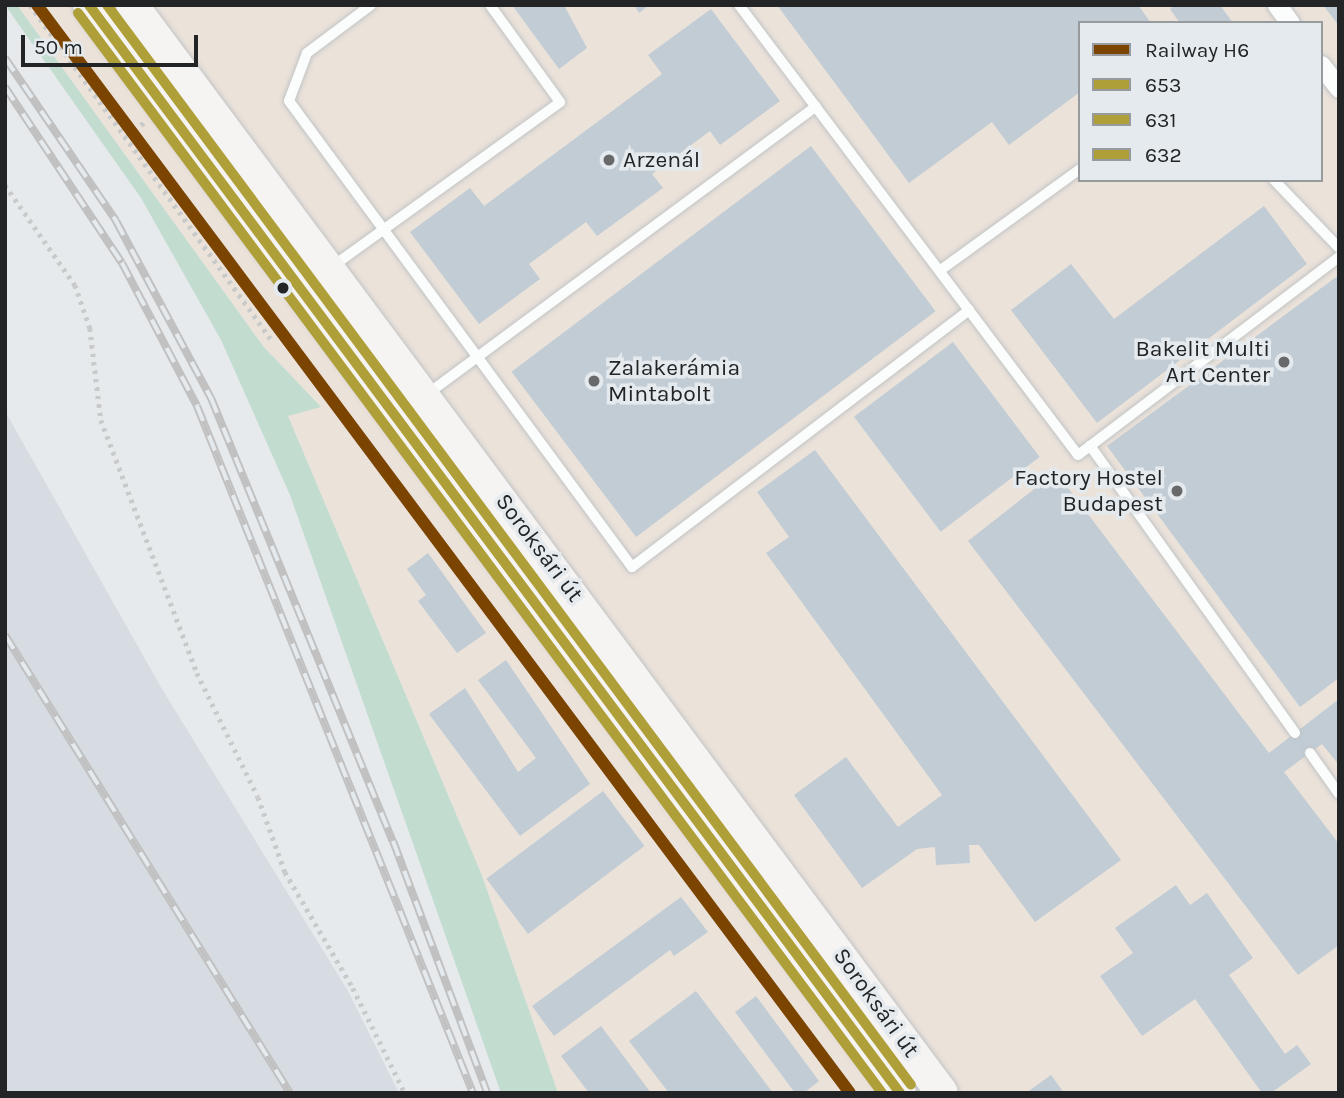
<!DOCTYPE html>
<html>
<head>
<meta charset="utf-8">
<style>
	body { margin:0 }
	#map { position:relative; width:1344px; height:1098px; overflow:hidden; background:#e7eaec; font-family:Karla,sans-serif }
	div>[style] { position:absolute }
	.built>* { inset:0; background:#d6dce2 }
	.industrial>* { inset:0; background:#ebe2da }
	.green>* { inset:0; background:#c2dcd0 }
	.building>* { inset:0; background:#c1ccd5; transform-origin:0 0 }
	.path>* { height:4.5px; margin-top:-2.25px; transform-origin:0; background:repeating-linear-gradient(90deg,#c9caca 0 3.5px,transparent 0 8.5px) }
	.roads { filter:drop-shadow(0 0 2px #c1c4c5) drop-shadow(0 0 2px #c1c4c5) }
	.lane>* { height:10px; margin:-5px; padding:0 5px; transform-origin:5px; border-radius:5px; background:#fbfcfc }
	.street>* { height:19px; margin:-9.5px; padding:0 9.5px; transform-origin:9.5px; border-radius:9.5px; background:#fbfcfc }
	.primary>* { height:32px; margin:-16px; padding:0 16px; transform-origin:16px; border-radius:16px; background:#f6f3f3 }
	.rail>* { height:8px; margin-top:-4px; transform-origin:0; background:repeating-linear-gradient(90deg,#e5eaee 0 16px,#c1c1c2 0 32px); box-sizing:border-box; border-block:2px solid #c1c1c2 }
	.bus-1>* { height:10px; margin:-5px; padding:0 5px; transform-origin:5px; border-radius:5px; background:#af9f38 }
	.bus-2>* { height:10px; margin:-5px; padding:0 5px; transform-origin:5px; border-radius:5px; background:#af9f38 }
	.bus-3>* { height:10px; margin:-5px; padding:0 5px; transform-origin:5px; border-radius:5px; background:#af9f38 }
	.rail-1>* { height:12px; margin:-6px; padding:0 6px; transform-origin:6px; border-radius:6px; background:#7b4400 }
	.dots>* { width:19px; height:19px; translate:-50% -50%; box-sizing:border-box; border:4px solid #e5eaee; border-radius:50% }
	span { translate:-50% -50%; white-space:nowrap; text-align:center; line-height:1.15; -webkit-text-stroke:7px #e5eaee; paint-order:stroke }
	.poi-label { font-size:23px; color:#222425 }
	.left { translate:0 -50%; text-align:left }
	.right { translate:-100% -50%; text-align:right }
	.street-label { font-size:23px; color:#222425 }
	.frame { position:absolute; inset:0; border:7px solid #222425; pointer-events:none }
	.legend { position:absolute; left:1078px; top:21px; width:245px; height:161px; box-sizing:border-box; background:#e5eaee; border:2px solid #979b9e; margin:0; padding:9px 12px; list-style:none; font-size:21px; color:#222425 }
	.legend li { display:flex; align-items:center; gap:14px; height:35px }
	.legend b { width:35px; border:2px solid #979b9e }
	.scale { position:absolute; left:21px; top:35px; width:177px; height:32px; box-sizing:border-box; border:4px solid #222425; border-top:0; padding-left:9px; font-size:21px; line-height:24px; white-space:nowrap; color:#222425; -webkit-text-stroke:5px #e5eaee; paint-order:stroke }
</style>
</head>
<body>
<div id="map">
	<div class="built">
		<div style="clip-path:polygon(5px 411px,162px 689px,348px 991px,399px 1093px,5px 1093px)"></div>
	</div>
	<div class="industrial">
		<div style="clip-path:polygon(evenodd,17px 5px,1339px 5px,1339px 1093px,558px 1093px,481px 873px,288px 416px,320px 406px,263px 346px,17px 5px,1080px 23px,1321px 23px,1321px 180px,1080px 180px,1080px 23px)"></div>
	</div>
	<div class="green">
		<div style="clip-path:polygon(5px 5px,17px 5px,263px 346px,321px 407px,288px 416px,481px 873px,558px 1093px,501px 1093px,290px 495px,221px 340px,141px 198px)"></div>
	</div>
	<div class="building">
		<div style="clip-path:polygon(512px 5px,564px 5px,587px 48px,559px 69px)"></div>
		<div style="clip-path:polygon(634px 5px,649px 5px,639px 13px)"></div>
		<div style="clip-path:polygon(777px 5px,1138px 5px,1151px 23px,1080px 23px,1080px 92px,1009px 145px,992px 122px,909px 183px)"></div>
		<div style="clip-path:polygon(1174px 5px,1220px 5px,1233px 23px,1180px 23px,1170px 9px)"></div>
		<div style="clip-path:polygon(1323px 5px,1339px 5px,1339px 26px)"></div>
		<div style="clip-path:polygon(711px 9px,780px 101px,720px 145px,710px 131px,652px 174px,663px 188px,597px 236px,586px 222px,529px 264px,540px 279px,479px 324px,410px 232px,470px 188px,484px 206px,662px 74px,648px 55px)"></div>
		<div style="left:811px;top:146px;width:207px;height:375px;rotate:53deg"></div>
		<div style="clip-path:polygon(1264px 206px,1307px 264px,1097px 423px,1011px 310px,1071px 264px,1114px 319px)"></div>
		<div style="clip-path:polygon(1339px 275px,1339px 678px,1300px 707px,1107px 446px)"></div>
		<div style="left:953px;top:342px;width:144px;height:124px;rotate:53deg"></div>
		<div style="clip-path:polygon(815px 450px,1121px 860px,1035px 922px,979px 845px,969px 845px,970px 863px,936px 865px,935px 847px,917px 849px,862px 888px,794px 795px,846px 757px,898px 827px,942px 795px,766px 553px,789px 537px,757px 492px)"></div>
		<div style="clip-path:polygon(1056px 472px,1269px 753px,1339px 699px,1339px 765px,1322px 744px,1284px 772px,1339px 844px,1339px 945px,1298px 975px,968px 541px)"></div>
		<div style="clip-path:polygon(428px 553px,486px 633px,457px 653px,418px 601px,426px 595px,407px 569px)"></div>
		<div style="clip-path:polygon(506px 660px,590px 784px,520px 836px,429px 714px,465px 688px,518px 772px,536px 758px,478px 680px)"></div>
		<div style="left:603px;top:791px;width:69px;height:146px;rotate:53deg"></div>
		<div style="clip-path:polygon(1176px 885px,1190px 905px,1207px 893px,1253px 958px,1229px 975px,1285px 1054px,1297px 1045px,1311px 1064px,1271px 1093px,1262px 1093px,1195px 999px,1142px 1036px,1100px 976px,1133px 953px,1115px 928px)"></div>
		<div style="clip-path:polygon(681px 897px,708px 932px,674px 956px,670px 950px,554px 1036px,532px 1006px)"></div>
		<div style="clip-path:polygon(696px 991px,773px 1093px,669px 1093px,629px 1041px)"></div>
		<div style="clip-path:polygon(756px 996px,819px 1081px,804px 1093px,795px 1093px,735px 1012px)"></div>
		<div style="clip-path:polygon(601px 1026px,651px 1093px,589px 1093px,561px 1056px)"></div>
		<div style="clip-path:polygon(1051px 1075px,1064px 1093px,1026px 1093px)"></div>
	</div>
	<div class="path">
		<div style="left:30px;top:5px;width:414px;rotate:54.2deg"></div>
		<div style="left:127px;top:135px;width:22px;rotate:-36deg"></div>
		<div style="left:5px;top:185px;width:122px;rotate:55deg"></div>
		<div style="left:75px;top:285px;width:46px;rotate:70.8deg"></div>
		<div style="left:90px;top:328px;width:93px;rotate:83.2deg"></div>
		<div style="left:101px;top:420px;width:271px;rotate:69.2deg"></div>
		<div style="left:197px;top:673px;width:138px;rotate:63.8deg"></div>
		<div style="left:258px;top:797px;width:80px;rotate:70.2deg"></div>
		<div style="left:285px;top:872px;width:134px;rotate:59.6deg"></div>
		<div style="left:353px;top:988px;width:117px;rotate:63.7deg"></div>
	</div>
	<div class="roads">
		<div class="lane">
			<div style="left:371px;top:5px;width:80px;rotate:143.1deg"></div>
			<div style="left:307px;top:53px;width:51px;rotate:110.6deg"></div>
			<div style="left:289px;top:101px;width:579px;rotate:53.65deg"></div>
			<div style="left:632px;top:567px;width:424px;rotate:-37.3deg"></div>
			<div style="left:739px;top:5px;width:563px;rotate:53.01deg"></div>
			<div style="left:1078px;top:455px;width:15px;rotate:-37deg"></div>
			<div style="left:1274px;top:180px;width:94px;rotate:46.3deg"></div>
			<div style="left:333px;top:266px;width:280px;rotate:-35.8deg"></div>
			<div style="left:560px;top:102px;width:120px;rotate:-125.8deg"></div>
			<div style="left:942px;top:269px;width:170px;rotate:-35.9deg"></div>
			<div style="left:426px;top:395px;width:485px;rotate:-36.5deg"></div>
			<div style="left:1295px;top:733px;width:353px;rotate:-125.5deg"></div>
			<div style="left:1090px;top:446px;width:313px;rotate:-37.2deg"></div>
			<div style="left:1310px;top:753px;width:50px;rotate:54.7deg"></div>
		</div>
		<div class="street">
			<div style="left:1277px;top:5px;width:22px;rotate:54deg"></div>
			<div style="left:1321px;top:65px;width:29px;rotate:52deg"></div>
		</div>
		<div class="primary">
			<div style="left:89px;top:5px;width:1357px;rotate:53.3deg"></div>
			<div style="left:132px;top:5px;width:1356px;rotate:53.33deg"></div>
		</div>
	</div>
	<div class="rail">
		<div style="left:5px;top:58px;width:197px;rotate:55.7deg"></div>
		<div style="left:116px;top:221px;width:201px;rotate:61.8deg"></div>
		<div style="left:211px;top:398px;width:479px;rotate:67.7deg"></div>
		<div style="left:393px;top:841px;width:269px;rotate:69.5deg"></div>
		<div style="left:5px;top:87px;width:211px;rotate:56.4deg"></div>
		<div style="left:122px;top:263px;width:161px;rotate:62.3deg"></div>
		<div style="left:197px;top:406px;width:740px;rotate:68.11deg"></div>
		<div style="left:5px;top:635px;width:539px;rotate:58.11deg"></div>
	</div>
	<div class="bus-1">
		<div style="left:89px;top:5px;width:1357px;rotate:53.3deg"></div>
	</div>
	<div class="bus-2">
		<div style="left:78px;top:13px;width:1346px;rotate:53.33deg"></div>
	</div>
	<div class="bus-3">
		<div style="left:107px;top:5px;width:1346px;rotate:53.33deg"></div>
	</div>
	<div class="rail-1">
		<div style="left:37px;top:5px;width:1358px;rotate:53.23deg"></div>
	</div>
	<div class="dots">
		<div style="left:609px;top:160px;background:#67696b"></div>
		<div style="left:283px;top:288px;background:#222425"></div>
		<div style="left:1284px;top:362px;background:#67696b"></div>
		<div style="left:594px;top:381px;background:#67696b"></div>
		<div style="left:1177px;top:491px;background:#67696b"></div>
	</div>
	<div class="poi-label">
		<span class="left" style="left:623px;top:160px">Arzenál</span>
		<span class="right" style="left:1270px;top:362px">Bakelit Multi<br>Art Center</span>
		<span class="left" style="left:608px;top:381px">Zalakerámia<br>Mintabolt</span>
		<span class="right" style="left:1163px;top:491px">Factory Hostel<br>Budapest</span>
	</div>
	<div class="street-label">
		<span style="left:539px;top:548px;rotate:53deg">Soroksári út</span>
		<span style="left:876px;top:1003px;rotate:54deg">Soroksári út</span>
	</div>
	<div class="frame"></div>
	<ul class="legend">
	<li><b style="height:9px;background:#7b4400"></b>Railway H6</li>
	<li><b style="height:9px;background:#af9f38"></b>653</li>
	<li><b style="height:9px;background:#af9f38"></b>631</li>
	<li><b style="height:9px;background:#af9f38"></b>632</li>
	</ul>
	<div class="scale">50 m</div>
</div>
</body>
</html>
